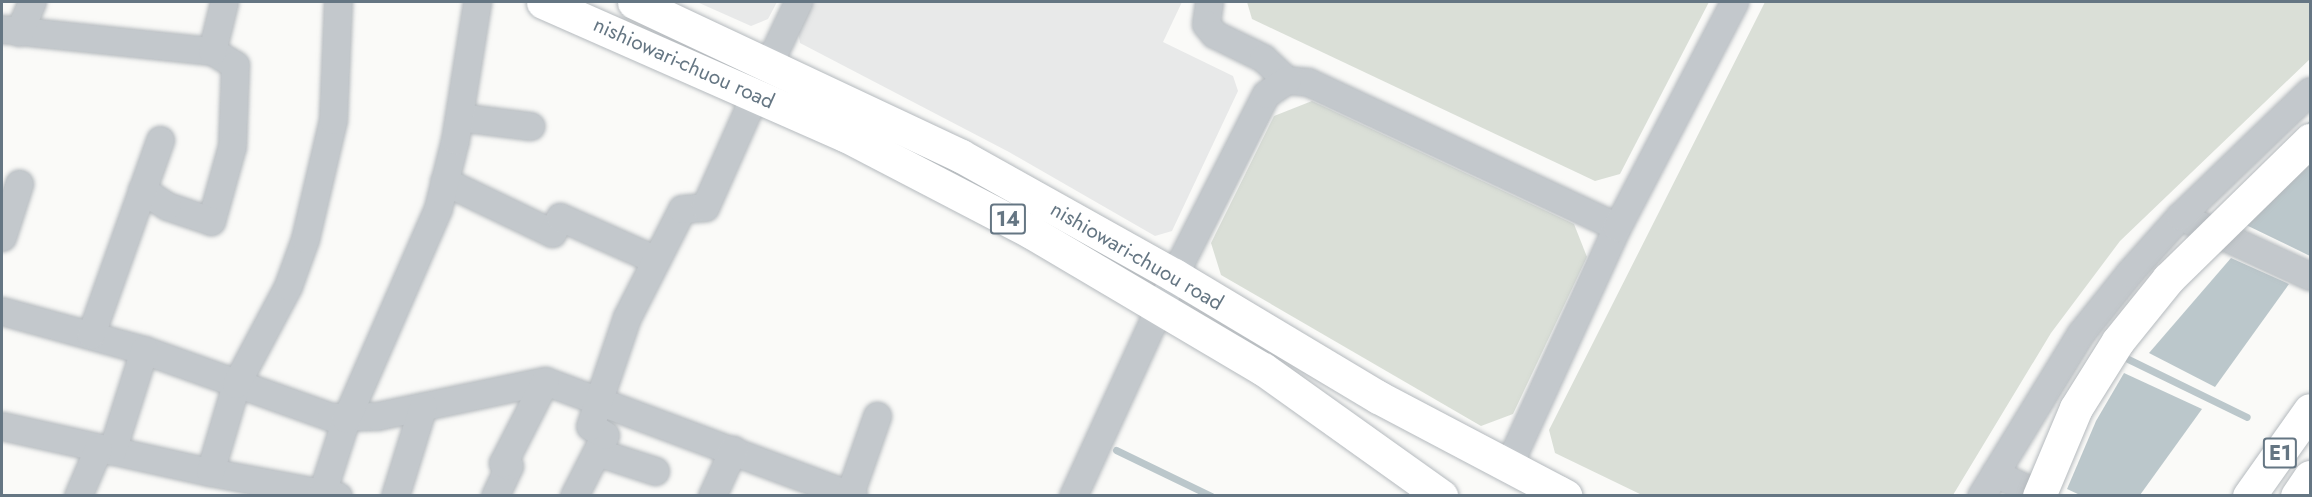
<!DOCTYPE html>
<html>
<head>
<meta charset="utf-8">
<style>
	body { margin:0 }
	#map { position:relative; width:2312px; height:497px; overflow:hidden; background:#fafaf8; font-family:Jost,sans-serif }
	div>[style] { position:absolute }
	.built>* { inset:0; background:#e8e9e9 }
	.green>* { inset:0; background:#dadfd7 }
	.water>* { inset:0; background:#bbc7cb }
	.stream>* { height:7px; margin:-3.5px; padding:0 3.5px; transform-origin:3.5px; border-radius:3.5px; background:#bbc7cb }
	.roads { filter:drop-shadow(0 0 2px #b5babe) drop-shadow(0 0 2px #b5babe) }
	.minor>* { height:27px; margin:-13.5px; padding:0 13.5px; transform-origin:13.5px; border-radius:13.5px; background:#c3c8cc }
	.major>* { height:33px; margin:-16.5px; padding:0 16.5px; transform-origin:16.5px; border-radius:16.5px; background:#fff }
	.highway>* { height:33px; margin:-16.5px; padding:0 16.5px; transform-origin:16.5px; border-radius:16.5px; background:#fff }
	.bridges { filter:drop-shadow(0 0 2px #b4b9bd) drop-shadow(0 0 2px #b4b9bd) }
	.highway-bridge>* { height:33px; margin:-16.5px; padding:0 16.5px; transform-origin:16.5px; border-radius:16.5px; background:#fff }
	span { translate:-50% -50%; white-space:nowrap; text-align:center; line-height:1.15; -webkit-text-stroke:6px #fff; paint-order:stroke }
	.shield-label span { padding:2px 4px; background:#fff; border:2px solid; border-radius:4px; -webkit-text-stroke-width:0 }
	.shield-label { font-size:20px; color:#657683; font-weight:700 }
	.street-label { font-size:21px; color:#657683 }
	.frame { position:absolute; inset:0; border:3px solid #657683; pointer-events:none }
</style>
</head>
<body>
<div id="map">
	<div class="built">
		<div style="clip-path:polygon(697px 2px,777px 2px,768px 19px,751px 26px)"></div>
		<div style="clip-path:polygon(813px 2px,1182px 2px,1163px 42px,1233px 76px,1238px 91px,1172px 231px,1155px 236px,1009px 152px,800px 43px,798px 32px)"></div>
	</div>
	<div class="green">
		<div style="clip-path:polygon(1247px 2px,1709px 2px,1620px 174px,1595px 181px,1252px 19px)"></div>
		<div style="clip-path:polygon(1765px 2px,2310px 2px,2310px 59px,2120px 241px,2051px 333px,1953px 495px,1642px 495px,1555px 453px,1549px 430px)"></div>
		<div style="clip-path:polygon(1312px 101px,1574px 224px,1587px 257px,1513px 414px,1481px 426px,1221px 275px,1211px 243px,1274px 116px)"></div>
	</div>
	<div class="water">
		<div style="clip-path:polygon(2310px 121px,2310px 256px,2242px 223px,2263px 165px)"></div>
		<div style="clip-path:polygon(2231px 258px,2289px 284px,2215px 387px,2149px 353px)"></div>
		<div style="clip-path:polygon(2124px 373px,2202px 409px,2140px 495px,2080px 495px,2067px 489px,2096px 421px)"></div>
	</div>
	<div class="stream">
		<div style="left:2128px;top:359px;width:132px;rotate:26deg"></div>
		<div style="left:1116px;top:450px;width:106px;rotate:25.8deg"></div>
	</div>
	<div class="roads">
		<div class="minor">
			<div style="left:1209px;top:2px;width:22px;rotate:98deg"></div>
			<div style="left:1206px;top:24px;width:13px;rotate:51deg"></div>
			<div style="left:1214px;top:34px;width:55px;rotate:26.1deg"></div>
			<div style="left:1263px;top:58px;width:33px;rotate:43deg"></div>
			<div style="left:1287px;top:80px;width:21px;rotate:5deg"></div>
			<div style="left:1308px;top:82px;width:341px;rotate:25.1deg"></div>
			<div style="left:2px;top:29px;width:211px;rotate:6deg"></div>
			<div style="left:212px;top:51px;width:27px;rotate:31deg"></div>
			<div style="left:235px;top:65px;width:81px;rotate:92.1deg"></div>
			<div style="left:232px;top:146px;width:78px;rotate:105.6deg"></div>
			<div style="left:211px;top:221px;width:46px;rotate:-161.2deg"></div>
			<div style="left:167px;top:206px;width:30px;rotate:-147deg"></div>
			<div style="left:19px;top:32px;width:33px;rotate:-67deg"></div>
			<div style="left:212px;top:51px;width:50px;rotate:-76.2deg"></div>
			<div style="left:769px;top:63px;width:68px;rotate:-64.6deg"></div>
			<div style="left:459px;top:117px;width:72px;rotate:7.2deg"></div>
			<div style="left:444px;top:181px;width:120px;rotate:25.7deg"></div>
			<div style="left:552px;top:233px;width:18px;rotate:-63deg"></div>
			<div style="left:560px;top:217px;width:105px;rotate:24.1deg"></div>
			<div style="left:2180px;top:216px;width:143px;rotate:24.8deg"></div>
			<div style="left:2px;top:237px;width:56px;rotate:-72.2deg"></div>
			<div style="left:2px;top:311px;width:147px;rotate:15.4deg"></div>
			<div style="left:144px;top:350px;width:199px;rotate:19.7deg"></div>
			<div style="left:331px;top:417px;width:46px;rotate:-1.2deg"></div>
			<div style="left:377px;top:416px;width:172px;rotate:-11.8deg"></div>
			<div style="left:545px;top:381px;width:329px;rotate:20.5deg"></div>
			<div style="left:91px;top:334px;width:206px;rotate:-70.4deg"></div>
			<div style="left:2px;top:426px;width:213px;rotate:12.5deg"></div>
			<div style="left:210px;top:472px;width:130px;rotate:10.6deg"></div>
			<div style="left:112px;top:451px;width:106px;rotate:-72.4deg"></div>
			<div style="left:597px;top:452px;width:61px;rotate:18.1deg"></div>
			<div style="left:1508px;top:466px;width:263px;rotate:-65.5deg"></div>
			<div style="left:1617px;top:227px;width:254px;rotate:-62.5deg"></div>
			<div style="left:210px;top:472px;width:92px;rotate:-73.5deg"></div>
			<div style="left:236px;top:384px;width:111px;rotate:-62deg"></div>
			<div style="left:288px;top:286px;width:50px;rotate:-70.1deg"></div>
			<div style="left:305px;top:239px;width:122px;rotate:-76.8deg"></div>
			<div style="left:333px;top:120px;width:118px;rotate:-87.6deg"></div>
			<div style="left:1995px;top:473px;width:52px;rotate:26.1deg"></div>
			<div style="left:78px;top:496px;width:51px;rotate:-66.9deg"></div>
			<div style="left:321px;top:496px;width:81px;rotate:-72deg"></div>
			<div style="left:346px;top:419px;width:230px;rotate:-66.4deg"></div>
			<div style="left:438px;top:208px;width:70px;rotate:-76deg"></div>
			<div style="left:455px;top:140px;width:140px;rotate:-80.9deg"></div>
			<div style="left:395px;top:496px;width:94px;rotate:-72.7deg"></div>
			<div style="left:495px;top:496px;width:33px;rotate:-65deg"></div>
			<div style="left:509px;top:466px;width:7px;rotate:-153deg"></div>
			<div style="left:503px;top:463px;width:92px;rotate:-62.9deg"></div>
			<div style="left:574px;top:496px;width:68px;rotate:-63.1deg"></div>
			<div style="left:605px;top:435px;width:17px;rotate:-149deg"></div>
			<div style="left:590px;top:426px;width:115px;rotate:-71.3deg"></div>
			<div style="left:627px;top:317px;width:121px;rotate:-63deg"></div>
			<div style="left:682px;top:209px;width:23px;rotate:-5deg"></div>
			<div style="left:705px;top:207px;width:124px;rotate:-66.1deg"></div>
			<div style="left:712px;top:496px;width:51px;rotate:-65.5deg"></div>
			<div style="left:849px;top:496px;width:85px;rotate:-70.7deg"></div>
			<div style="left:1073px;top:496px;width:243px;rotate:-65.4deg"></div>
			<div style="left:1174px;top:275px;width:203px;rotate:-63.1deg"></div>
			<div style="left:1266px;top:94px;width:25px;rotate:-34deg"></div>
			<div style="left:1981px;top:496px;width:191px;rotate:-58.5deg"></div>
			<div style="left:2081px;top:333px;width:77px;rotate:-51.3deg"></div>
			<div style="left:2129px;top:273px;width:76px;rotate:-48.2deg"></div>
			<div style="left:2180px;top:216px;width:180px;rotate:-43.9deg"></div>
		</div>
		<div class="major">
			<div style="left:543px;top:2px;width:330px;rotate:23.8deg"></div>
			<div style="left:845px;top:135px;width:210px;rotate:27.5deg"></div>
			<div style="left:1031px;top:232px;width:269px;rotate:30.6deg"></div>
			<div style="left:1263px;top:369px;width:219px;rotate:35.5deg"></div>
			<div style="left:634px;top:2px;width:361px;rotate:25.2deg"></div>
			<div style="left:961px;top:156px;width:244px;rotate:29.2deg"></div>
			<div style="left:1174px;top:275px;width:238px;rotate:30.9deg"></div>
			<div style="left:1378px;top:397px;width:212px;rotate:27.8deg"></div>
		</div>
		<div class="highway">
			<div style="left:1558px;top:492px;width:6px;rotate:39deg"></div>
			<div style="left:2249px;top:496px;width:105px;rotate:-54.7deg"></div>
			<div style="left:2297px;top:496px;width:23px;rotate:-56deg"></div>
		</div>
	</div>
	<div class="bridges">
		<div class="highway-bridge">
			<div style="left:2039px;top:496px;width:95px;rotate:-67.2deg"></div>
			<div style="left:2076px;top:408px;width:79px;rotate:-57.9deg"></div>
			<div style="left:2118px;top:341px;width:80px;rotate:-51.1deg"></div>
			<div style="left:2168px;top:279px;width:199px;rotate:-44.4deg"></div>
		</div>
	</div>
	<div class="shield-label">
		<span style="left:1008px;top:219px">14</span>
		<span style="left:2280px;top:453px">E1</span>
	</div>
	<div class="street-label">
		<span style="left:684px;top:63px;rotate:24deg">nishiowari-chuou road</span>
		<span style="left:1137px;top:256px;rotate:30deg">nishiowari-chuou road</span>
	</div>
	<div class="frame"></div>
</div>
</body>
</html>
